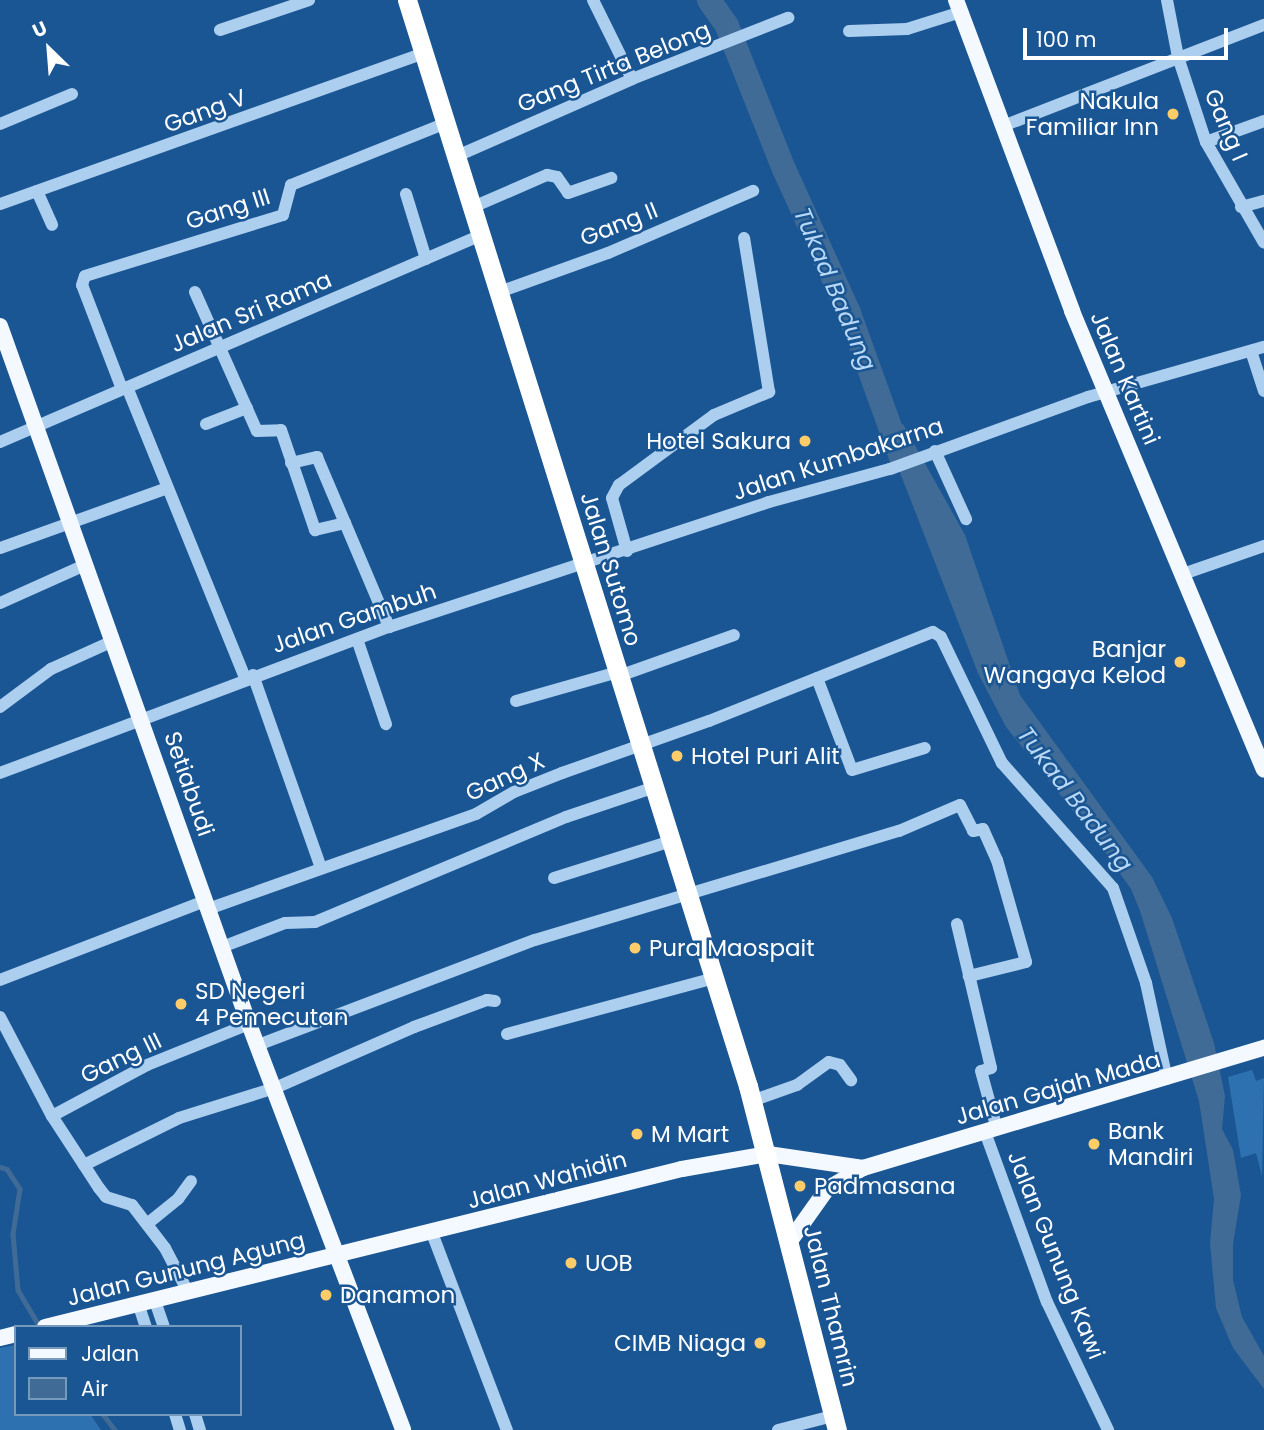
<!DOCTYPE html>
<html>
<head>
<meta charset="utf-8">
<style>
	body { margin:0 }
	#map { position:relative; width:1264px; height:1430px; overflow:hidden; background:#1a5693; font-family:Poppins,sans-serif }
	div>[style] { position:absolute }
	.green>* { inset:0; background:#2e71b1 }
	.water>* { inset:0; background:#406b96 }
	.stream>* { height:4.5px; margin:-2.25px; padding:0 2.25px; transform-origin:2.25px; border-radius:2.25px; background:#406b96 }
	.river>* { height:24px; margin:-12px; padding:0 12px; transform-origin:12px; border-radius:12px; background:#406b96 }
	.minor>* { height:12px; margin:-6px; padding:0 6px; transform-origin:6px; border-radius:6px; background:#acceef }
	.major>* { height:16px; margin:-8px; padding:0 8px; transform-origin:8px; border-radius:8px; background:#f4f9ff }
	.highway>* { height:19px; margin:-9.5px; padding:0 9.5px; transform-origin:9.5px; border-radius:9.5px; background:#fff }
	.dots>* { width:19px; height:19px; translate:-50% -50%; box-sizing:border-box; border:4px solid #1a5693; border-radius:50% }
	span { translate:-50% -50%; white-space:nowrap; text-align:center; line-height:1.15; -webkit-text-stroke:5px #1a5693; paint-order:stroke }
	.street-label { font-size:23px; color:#fff }
	.poi-label { font-size:23px; color:#fff }
	.right { translate:-100% -50%; text-align:right }
	.left { translate:0 -50%; text-align:left }
	.water-label { font-size:24px; color:#b8d8f6; font-style:italic }
	.legend { position:absolute; left:14px; top:1325px; width:228px; height:91px; box-sizing:border-box; background:#1a5693; border:2px solid #769abe; margin:0; padding:9px 12px; list-style:none; font-size:21px; color:#fff }
	.legend li { display:flex; align-items:center; gap:14px; height:35px }
	.legend b { width:35px; border:2px solid #769abe }
	.north { position:absolute; left:14px; top:14px; width:70px; height:70px; -webkit-text-stroke:5px #1a5693; paint-order:stroke; rotate:335deg; font-size:19px; font-weight:700; line-height:28px; text-align:center; color:#fff }
	.north::after { content:''; display:block; margin:auto; width:24px; height:32px; background:#fff; clip-path:polygon(50% 0,100% 100%,50% 72%,0 100%) }
	.scale { position:absolute; left:1023px; top:28px; width:205px; height:32px; box-sizing:border-box; border:4px solid #fff; border-top:0; padding-left:9px; font-size:21px; line-height:24px; white-space:nowrap; color:#fff; -webkit-text-stroke:5px #1a5693; paint-order:stroke }
</style>
</head>
<body>
<div id="map">
	<div class="green">
		<div style="clip-path:polygon(1252px 1070px,1256px 1081px,1264px 1078px,1262px 1176px,1256px 1153px,1241px 1158px,1228px 1077px)"></div>
		<div style="clip-path:polygon(16px 1345px,16px 1414px,90px 1414px,101px 1430px,0 1430px,0 1348px)"></div>
	</div>
	<div class="water">
		<div style="clip-path:polygon(903px 424px,965px 535px,1020px 695px,1152px 877px,1172px 918px,1214px 1043px,1225px 1096px,1222px 1129px,1233px 1150px,1241px 1195px,1233px 1244px,1233px 1280px,1242px 1317px,1264px 1356px,1264px 1389px,1233px 1348px,1216px 1308px,1210px 1243px,1214px 1199px,1199px 1101px,1140px 911px,1131px 889px,1097px 841px,1006px 727px,978px 673px,883px 429px)"></div>
	</div>
	<div class="stream">
		<div style="left:0;top:1167px;width:7px;rotate:16deg"></div>
		<div style="left:7px;top:1169px;width:24px;rotate:57deg"></div>
		<div style="left:20px;top:1189px;width:46px;rotate:98.8deg"></div>
		<div style="left:13px;top:1234px;width:56px;rotate:84.9deg"></div>
		<div style="left:18px;top:1290px;width:43px;rotate:59.3deg"></div>
		<div style="left:103px;top:1414px;width:20px;rotate:53deg"></div>
	</div>
	<div class="river">
		<div style="left:709px;top:0;width:32px;rotate:55deg"></div>
		<div style="left:727px;top:26px;width:154px;rotate:68.3deg"></div>
		<div style="left:784px;top:169px;width:158px;rotate:65.7deg"></div>
		<div style="left:849px;top:313px;width:156px;rotate:70.2deg"></div>
	</div>
	<div class="minor">
		<div style="left:593px;top:0;width:88px;rotate:63.7deg"></div>
		<div style="left:1167px;top:0;width:58px;rotate:79.1deg"></div>
		<div style="left:1178px;top:57px;width:89px;rotate:71.8deg"></div>
		<div style="left:1206px;top:142px;width:116px;rotate:60.1deg"></div>
		<div style="left:220px;top:30px;width:94px;rotate:-18.6deg"></div>
		<div style="left:849px;top:31px;width:58px;rotate:-2deg"></div>
		<div style="left:907px;top:29px;width:57px;rotate:-17.5deg"></div>
		<div style="left:0;top:124px;width:78px;rotate:-22.6deg"></div>
		<div style="left:1003px;top:126px;width:280px;rotate:-21.2deg"></div>
		<div style="left:1206px;top:142px;width:62px;rotate:-19.9deg"></div>
		<div style="left:457px;top:156px;width:191px;rotate:-23.7deg"></div>
		<div style="left:632px;top:79px;width:168px;rotate:-21.4deg"></div>
		<div style="left:37px;top:191px;width:37px;rotate:66deg"></div>
		<div style="left:406px;top:194px;width:68px;rotate:72.9deg"></div>
		<div style="left:0;top:204px;width:450px;rotate:-19.6deg"></div>
		<div style="left:473px;top:207px;width:81px;rotate:-23.4deg"></div>
		<div style="left:547px;top:175px;width:10px;rotate:11deg"></div>
		<div style="left:557px;top:177px;width:19px;rotate:55deg"></div>
		<div style="left:568px;top:193px;width:46px;rotate:-19.2deg"></div>
		<div style="left:1241px;top:207px;width:24px;rotate:-15deg"></div>
		<div style="left:195px;top:292px;width:152px;rotate:66deg"></div>
		<div style="left:257px;top:431px;width:24px;rotate:-2deg"></div>
		<div style="left:281px;top:430px;width:106px;rotate:71.2deg"></div>
		<div style="left:315px;top:530px;width:31px;rotate:-13deg"></div>
		<div style="left:499px;top:292px;width:116px;rotate:-19.7deg"></div>
		<div style="left:608px;top:253px;width:158px;rotate:-23.2deg"></div>
		<div style="left:1251px;top:351px;width:42px;rotate:72deg"></div>
		<div style="left:127px;top:387px;width:314px;rotate:67.9deg"></div>
		<div style="left:122px;top:389px;width:111px;rotate:-111deg"></div>
		<div style="left:82px;top:285px;width:9px;rotate:-72deg"></div>
		<div style="left:85px;top:276px;width:207px;rotate:-17.1deg"></div>
		<div style="left:283px;top:215px;width:31px;rotate:-75deg"></div>
		<div style="left:291px;top:185px;width:167px;rotate:-21.8deg"></div>
		<div style="left:206px;top:424px;width:44px;rotate:-21.3deg"></div>
		<div style="left:0;top:442px;width:524px;rotate:-23.28deg"></div>
		<div style="left:935px;top:451px;width:75px;rotate:65.5deg"></div>
		<div style="left:291px;top:463px;width:27px;rotate:-13deg"></div>
		<div style="left:317px;top:457px;width:185px;rotate:67deg"></div>
		<div style="left:0;top:548px;width:178px;rotate:-19.7deg"></div>
		<div style="left:627px;top:551px;width:55px;rotate:-105.8deg"></div>
		<div style="left:612px;top:498px;width:15px;rotate:-62deg"></div>
		<div style="left:619px;top:485px;width:118px;rotate:-36.4deg"></div>
		<div style="left:714px;top:415px;width:60px;rotate:-22.7deg"></div>
		<div style="left:769px;top:392px;width:156px;rotate:-99.2deg"></div>
		<div style="left:1183px;top:574px;width:86px;rotate:-19.1deg"></div>
		<div style="left:0;top:603px;width:93px;rotate:-24.1deg"></div>
		<div style="left:357px;top:639px;width:90px;rotate:71.2deg"></div>
		<div style="left:253px;top:675px;width:205px;rotate:70.6deg"></div>
		<div style="left:619px;top:676px;width:122px;rotate:-19.6deg"></div>
		<div style="left:817px;top:678px;width:98px;rotate:69.2deg"></div>
		<div style="left:852px;top:770px;width:76px;rotate:-16.8deg"></div>
		<div style="left:516px;top:701px;width:106px;rotate:-15.9deg"></div>
		<div style="left:0;top:707px;width:64px;rotate:-36.7deg"></div>
		<div style="left:51px;top:669px;width:68px;rotate:-24.3deg"></div>
		<div style="left:0;top:773px;width:415px;rotate:-20.6deg"></div>
		<div style="left:389px;top:627px;width:400px;rotate:-18.2deg"></div>
		<div style="left:769px;top:502px;width:125px;rotate:-15.3deg"></div>
		<div style="left:890px;top:469px;width:211px;rotate:-20deg"></div>
		<div style="left:1088px;top:397px;width:183px;rotate:-15.9deg"></div>
		<div style="left:554px;top:878px;width:123px;rotate:-17.5deg"></div>
		<div style="left:208px;top:909px;width:284px;rotate:-19.5deg"></div>
		<div style="left:476px;top:814px;width:44px;rotate:-30.1deg"></div>
		<div style="left:514px;top:792px;width:52px;rotate:-21.6deg"></div>
		<div style="left:562px;top:773px;width:156px;rotate:-19.5deg"></div>
		<div style="left:709px;top:721px;width:241px;rotate:-21.7deg"></div>
		<div style="left:933px;top:632px;width:9px;rotate:32deg"></div>
		<div style="left:941px;top:637px;width:140px;rotate:64.2deg"></div>
		<div style="left:1002px;top:763px;width:167px;rotate:48.4deg"></div>
		<div style="left:1113px;top:888px;width:101px;rotate:70.8deg"></div>
		<div style="left:1146px;top:983px;width:98px;rotate:77.7deg"></div>
		<div style="left:957px;top:924px;width:148px;rotate:76.7deg"></div>
		<div style="left:991px;top:1068px;width:10px;rotate:163deg"></div>
		<div style="left:981px;top:1071px;width:60px;rotate:74.6deg"></div>
		<div style="left:222px;top:947px;width:67px;rotate:-20.9deg"></div>
		<div style="left:285px;top:923px;width:30px;rotate:-2deg"></div>
		<div style="left:315px;top:922px;width:272px;rotate:-22.7deg"></div>
		<div style="left:566px;top:817px;width:94px;rotate:-18.6deg"></div>
		<div style="left:0;top:980px;width:220px;rotate:-21.1deg"></div>
		<div style="left:0;top:1017px;width:112px;rotate:62.3deg"></div>
		<div style="left:52px;top:1116px;width:86px;rotate:56.9deg"></div>
		<div style="left:99px;top:1188px;width:11px;rotate:52deg"></div>
		<div style="left:106px;top:1197px;width:27px;rotate:17deg"></div>
		<div style="left:132px;top:1205px;width:54px;rotate:52.5deg"></div>
		<div style="left:165px;top:1248px;width:50px;rotate:62.4deg"></div>
		<div style="left:507px;top:1034px;width:215px;rotate:-15.1deg"></div>
		<div style="left:258px;top:1045px;width:296px;rotate:-20.8deg"></div>
		<div style="left:535px;top:940px;width:380px;rotate:-16.7deg"></div>
		<div style="left:899px;top:831px;width:66px;rotate:-23.1deg"></div>
		<div style="left:960px;top:805px;width:29px;rotate:63deg"></div>
		<div style="left:973px;top:831px;width:10px;rotate:-11deg"></div>
		<div style="left:983px;top:829px;width:34px;rotate:66deg"></div>
		<div style="left:997px;top:860px;width:106px;rotate:74.1deg"></div>
		<div style="left:1026px;top:962px;width:59px;rotate:166.2deg"></div>
		<div style="left:752px;top:1101px;width:48px;rotate:-19.6deg"></div>
		<div style="left:797px;top:1085px;width:39px;rotate:-36deg"></div>
		<div style="left:829px;top:1062px;width:11px;rotate:15deg"></div>
		<div style="left:840px;top:1065px;width:19px;rotate:54deg"></div>
		<div style="left:52px;top:1116px;width:108px;rotate:-28.2deg"></div>
		<div style="left:147px;top:1065px;width:110px;rotate:-21.9deg"></div>
		<div style="left:985px;top:1132px;width:181px;rotate:70deg"></div>
		<div style="left:1047px;top:1302px;width:142px;rotate:64.5deg"></div>
		<div style="left:84px;top:1165px;width:106px;rotate:-26.3deg"></div>
		<div style="left:179px;top:1118px;width:101px;rotate:-17.4deg"></div>
		<div style="left:275px;top:1088px;width:152px;rotate:-23.7deg"></div>
		<div style="left:414px;top:1027px;width:78px;rotate:-20.3deg"></div>
		<div style="left:487px;top:1000px;width:8px;rotate:7deg"></div>
		<div style="left:147px;top:1224px;width:40px;rotate:-39deg"></div>
		<div style="left:178px;top:1199px;width:22px;rotate:-54deg"></div>
		<div style="left:432px;top:1233px;width:211px;rotate:69.2deg"></div>
		<div style="left:155px;top:1301px;width:28px;rotate:71deg"></div>
		<div style="left:139px;top:1306px;width:22px;rotate:72deg"></div>
		<div style="left:175px;top:1414px;width:17px;rotate:73deg"></div>
		<div style="left:195px;top:1414px;width:17px;rotate:73deg"></div>
		<div style="left:778px;top:1430px;width:57px;rotate:-14.3deg"></div>
	</div>
	<div class="major">
		<div style="left:956px;top:0;width:332px;rotate:69.5deg"></div>
		<div style="left:1072px;top:311px;width:497px;rotate:67.3deg"></div>
		<div style="left:0;top:326px;width:741px;rotate:70.37deg"></div>
		<div style="left:249px;top:1024px;width:434px;rotate:69.2deg"></div>
		<div style="left:790px;top:1241px;width:64px;rotate:-54.6deg"></div>
		<div style="left:827px;top:1189px;width:42px;rotate:-30.3deg"></div>
		<div style="left:863px;top:1168px;width:419px;rotate:-16.7deg"></div>
		<div style="left:45px;top:1327px;width:656px;rotate:-13.93deg"></div>
		<div style="left:682px;top:1169px;width:87px;rotate:-9.9deg"></div>
		<div style="left:768px;top:1154px;width:96px;rotate:8.4deg"></div>
		<div style="left:0;top:1338px;width:16px;rotate:-14deg"></div>
	</div>
	<div class="highway">
		<div style="left:407px;top:0;width:1138px;rotate:72.57deg"></div>
		<div style="left:748px;top:1086px;width:355px;rotate:75.5deg"></div>
	</div>
	<div class="dots">
		<div style="left:1173px;top:114px;background:#ffcc6a"></div>
		<div style="left:805px;top:441px;background:#ffcc6a"></div>
		<div style="left:1180px;top:662px;background:#ffcc6a"></div>
		<div style="left:677px;top:756px;background:#ffcc6a"></div>
		<div style="left:635px;top:948px;background:#ffcc6a"></div>
		<div style="left:181px;top:1004px;background:#ffcc6a"></div>
		<div style="left:637px;top:1134px;background:#ffcc6a"></div>
		<div style="left:1094px;top:1144px;background:#ffcc6a"></div>
		<div style="left:800px;top:1186px;background:#ffcc6a"></div>
		<div style="left:571px;top:1263px;background:#ffcc6a"></div>
		<div style="left:326px;top:1295px;background:#ffcc6a"></div>
		<div style="left:760px;top:1343px;background:#ffcc6a"></div>
	</div>
	<div class="street-label">
		<span style="left:614px;top:67px;rotate:-22deg">Gang Tirta Belong</span>
		<span style="left:205px;top:111px;rotate:-20deg">Gang V</span>
		<span style="left:1226px;top:125px;rotate:67deg">Gang I</span>
		<span style="left:228px;top:209px;rotate:-18deg">Gang III</span>
		<span style="left:619px;top:224px;rotate:-22deg">Gang II</span>
		<span style="left:251px;top:312px;rotate:-23deg">Jalan Sri Rama</span>
		<span style="left:1125px;top:378px;rotate:67deg">Jalan Kartini</span>
		<span style="left:838px;top:459px;rotate:-18deg">Jalan Kumbakarna</span>
		<span style="left:611px;top:569px;rotate:73deg">Jalan Sutomo</span>
		<span style="left:354px;top:618px;rotate:-19deg">Jalan Gambuh</span>
		<span style="left:505px;top:777px;rotate:-25deg">Gang X</span>
		<span style="left:189px;top:784px;rotate:71deg">Setiabudi</span>
		<span style="left:121px;top:1058px;rotate:-26deg">Gang III</span>
		<span style="left:1058px;top:1088px;rotate:-16deg">Jalan Gajah Mada</span>
		<span style="left:547px;top:1180px;rotate:-15deg">Jalan Wahidin</span>
		<span style="left:1056px;top:1255px;rotate:68deg">Jalan Gunung Kawi</span>
		<span style="left:186px;top:1269px;rotate:-14deg">Jalan Gunung Agung</span>
		<span style="left:831px;top:1306px;rotate:76deg">Jalan Thamrin</span>
	</div>
	<div class="poi-label">
		<span class="right" style="left:1159px;top:114px">Nakula<br>Familiar Inn</span>
		<span class="right" style="left:791px;top:441px">Hotel Sakura</span>
		<span class="right" style="left:1166px;top:662px">Banjar<br>Wangaya Kelod</span>
		<span class="left" style="left:691px;top:756px">Hotel Puri Alit</span>
		<span class="left" style="left:649px;top:948px">Pura Maospait</span>
		<span class="left" style="left:195px;top:1004px">SD Negeri<br>4 Pemecutan</span>
		<span class="left" style="left:1108px;top:1144px">Bank<br>Mandiri</span>
		<span class="left" style="left:651px;top:1134px">M Mart</span>
		<span class="left" style="left:814px;top:1186px">Padmasana</span>
		<span class="left" style="left:585px;top:1263px">UOB</span>
		<span class="left" style="left:340px;top:1295px">Danamon</span>
		<span class="right" style="left:746px;top:1343px">CIMB Niaga</span>
	</div>
	<div class="water-label">
		<span style="left:835px;top:289px;rotate:67deg">Tukad Badung</span>
		<span style="left:1075px;top:799px;rotate:53deg">Tukad Badung</span>
	</div>
	<ul class="legend">
	<li><b style="height:9px;background:#f4f9ff"></b>Jalan</li>
	<li><b style="height:19px;background:#406b96"></b>Air</li>
	</ul>
	<div class="north">U</div>
	<div class="scale">100 m</div>
</div>
</body>
</html>
